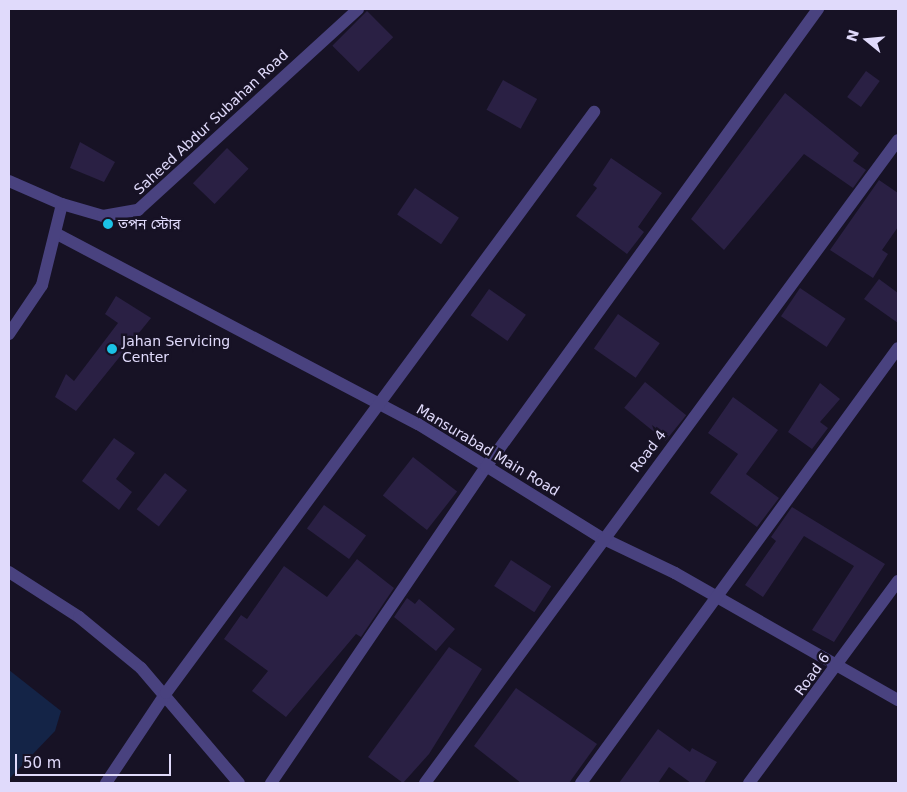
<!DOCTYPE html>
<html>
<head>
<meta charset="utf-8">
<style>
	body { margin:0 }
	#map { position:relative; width:907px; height:792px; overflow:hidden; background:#171225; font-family:"DejaVu Sans","Noto Sans Bengali",sans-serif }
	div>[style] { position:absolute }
	.water>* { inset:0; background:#142447 }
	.building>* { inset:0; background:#2a2044; transform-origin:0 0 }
	.minor>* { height:12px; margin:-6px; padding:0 6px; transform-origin:6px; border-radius:6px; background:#49427f }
	.tertiary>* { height:12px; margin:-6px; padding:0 6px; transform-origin:6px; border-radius:6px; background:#49427f }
	.dots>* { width:14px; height:14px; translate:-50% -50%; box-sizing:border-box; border:2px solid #171225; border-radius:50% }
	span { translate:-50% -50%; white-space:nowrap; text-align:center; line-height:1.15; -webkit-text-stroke:5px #171225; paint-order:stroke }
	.street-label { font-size:14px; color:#e0dafb }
	.poi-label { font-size:14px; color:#e0dafb }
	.left { translate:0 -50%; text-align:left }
	.frame { position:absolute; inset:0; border:10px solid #e0dafb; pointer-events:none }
	.north { position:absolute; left:842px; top:15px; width:50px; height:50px; -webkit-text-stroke:4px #171225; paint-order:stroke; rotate:287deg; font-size:14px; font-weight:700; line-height:20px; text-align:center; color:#e0dafb }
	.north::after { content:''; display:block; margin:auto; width:18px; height:22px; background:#e0dafb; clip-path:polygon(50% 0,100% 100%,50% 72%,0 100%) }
	.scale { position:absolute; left:15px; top:754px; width:156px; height:22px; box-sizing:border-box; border:2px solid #e0dafb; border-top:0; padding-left:6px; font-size:15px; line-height:18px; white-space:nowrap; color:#e0dafb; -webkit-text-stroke:4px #171225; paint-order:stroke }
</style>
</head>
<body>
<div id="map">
	<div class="water">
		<div style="clip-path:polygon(9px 670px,61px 711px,55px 731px,9px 779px)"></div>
	</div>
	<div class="building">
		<div style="left:367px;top:11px;width:37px;height:49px;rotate:45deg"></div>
		<div style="left:866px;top:71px;width:17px;height:32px;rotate:36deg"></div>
		<div style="left:503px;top:80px;width:39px;height:34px;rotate:29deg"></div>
		<div style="clip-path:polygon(785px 93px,859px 153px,853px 161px,866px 170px,853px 188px,804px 154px,724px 250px,691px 219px)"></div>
		<div style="clip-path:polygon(80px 142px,115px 162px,104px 182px,70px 168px)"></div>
		<div style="left:227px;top:148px;width:30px;height:49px;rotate:44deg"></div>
		<div style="clip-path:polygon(611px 158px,662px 193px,638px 227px,644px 232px,627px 254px,576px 216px,597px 188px,593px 185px)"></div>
		<div style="clip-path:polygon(879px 180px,898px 193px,898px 227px,882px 250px,888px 254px,873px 278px,830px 250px)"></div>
		<div style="left:415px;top:188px;width:53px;height:32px;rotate:34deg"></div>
		<div style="clip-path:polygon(879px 279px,898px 293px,898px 323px,864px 299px)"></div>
		<div style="left:800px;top:288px;width:55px;height:34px;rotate:34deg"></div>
		<div style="left:489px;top:289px;width:45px;height:32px;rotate:35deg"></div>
		<div style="clip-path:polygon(116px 296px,151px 318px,76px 411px,55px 397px,66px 374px,74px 381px,118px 323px,105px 314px)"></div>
		<div style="left:618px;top:314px;width:51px;height:42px;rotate:35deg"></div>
		<div style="left:645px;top:382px;width:53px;height:33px;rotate:39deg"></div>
		<div style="clip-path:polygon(820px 383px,840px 399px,820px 422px,828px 428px,812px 449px,788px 432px)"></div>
		<div style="clip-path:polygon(733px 397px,778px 430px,746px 474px,779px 498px,757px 527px,710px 493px,738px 454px,708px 433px)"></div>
		<div style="clip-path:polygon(114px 438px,135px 453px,116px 479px,132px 492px,119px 510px,82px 481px)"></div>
		<div style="left:413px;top:457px;width:56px;height:49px;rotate:38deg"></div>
		<div style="left:165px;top:473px;width:28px;height:46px;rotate:38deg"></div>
		<div style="left:324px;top:505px;width:52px;height:29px;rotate:36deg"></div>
		<div style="clip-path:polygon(792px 507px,885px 564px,834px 642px,812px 630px,854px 566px,804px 536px,763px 597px,745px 585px,776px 541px,771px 537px)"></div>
		<div style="clip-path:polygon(357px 559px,394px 588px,361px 637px,356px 634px,286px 717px,252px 691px,268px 671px,224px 639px,241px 615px,247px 619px,284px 566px,327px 597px)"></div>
		<div style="left:511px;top:560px;width:48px;height:31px;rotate:33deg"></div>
		<div style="clip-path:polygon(407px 598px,415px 604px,419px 599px,455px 629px,436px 651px,394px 617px)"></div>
		<div style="clip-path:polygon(449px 647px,482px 669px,429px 754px,403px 783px,368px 757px)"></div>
		<div style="clip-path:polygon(516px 688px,597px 744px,569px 783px,521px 783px,474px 746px)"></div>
		<div style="clip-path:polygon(658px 729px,690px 752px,692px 748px,717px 762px,704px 783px,691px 783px,669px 767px,658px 783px,619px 783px)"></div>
	</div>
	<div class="minor">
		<div style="left:57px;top:234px;width:408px;rotate:27.8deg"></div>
		<div style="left:418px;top:424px;width:216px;rotate:31.8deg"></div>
		<div style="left:602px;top:538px;width:81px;rotate:25.6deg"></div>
		<div style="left:675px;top:573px;width:257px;rotate:29.7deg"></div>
		<div style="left:9px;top:572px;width:83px;rotate:32.7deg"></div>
		<div style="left:79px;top:617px;width:80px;rotate:39.4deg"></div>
		<div style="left:141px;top:668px;width:151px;rotate:49.6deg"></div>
		<div style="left:106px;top:783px;width:108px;rotate:-56.3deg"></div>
		<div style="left:166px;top:693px;width:722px;rotate:-53.62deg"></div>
		<div style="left:271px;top:783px;width:382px;rotate:-55.8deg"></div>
		<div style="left:486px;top:467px;width:566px;rotate:-54.06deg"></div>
		<div style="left:425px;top:783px;width:798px;rotate:-53.66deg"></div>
		<div style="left:581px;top:783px;width:538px;rotate:-53.92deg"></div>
		<div style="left:749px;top:783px;width:251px;rotate:-53.6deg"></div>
	</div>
	<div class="tertiary">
		<div style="left:9px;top:181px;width:58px;rotate:23.5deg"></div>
		<div style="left:9px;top:334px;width:59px;rotate:-56deg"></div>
		<div style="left:42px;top:285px;width:83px;rotate:-76.1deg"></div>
		<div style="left:62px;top:204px;width:43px;rotate:16.3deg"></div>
		<div style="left:103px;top:216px;width:36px;rotate:-10deg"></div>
		<div style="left:138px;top:210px;width:298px;rotate:-42.4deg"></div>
	</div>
	<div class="dots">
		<div style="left:108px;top:224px;background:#1bc2e6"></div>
		<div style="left:112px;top:349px;background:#1bc2e6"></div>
	</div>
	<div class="street-label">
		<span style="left:211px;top:122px;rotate:-43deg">Saheed Abdur Subahan Road</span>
		<span style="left:488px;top:450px;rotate:31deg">Mansurabad Main Road</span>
		<span style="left:648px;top:451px;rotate:-53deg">Road 4</span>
		<span style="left:812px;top:674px;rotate:-54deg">Road 6</span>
	</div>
	<div class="poi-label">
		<span class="left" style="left:118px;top:224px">তপন স্টোর</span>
		<span class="left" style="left:122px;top:349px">Jahan Servicing<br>Center</span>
	</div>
	<div class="frame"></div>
	<div class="north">N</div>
	<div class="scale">50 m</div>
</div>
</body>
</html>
